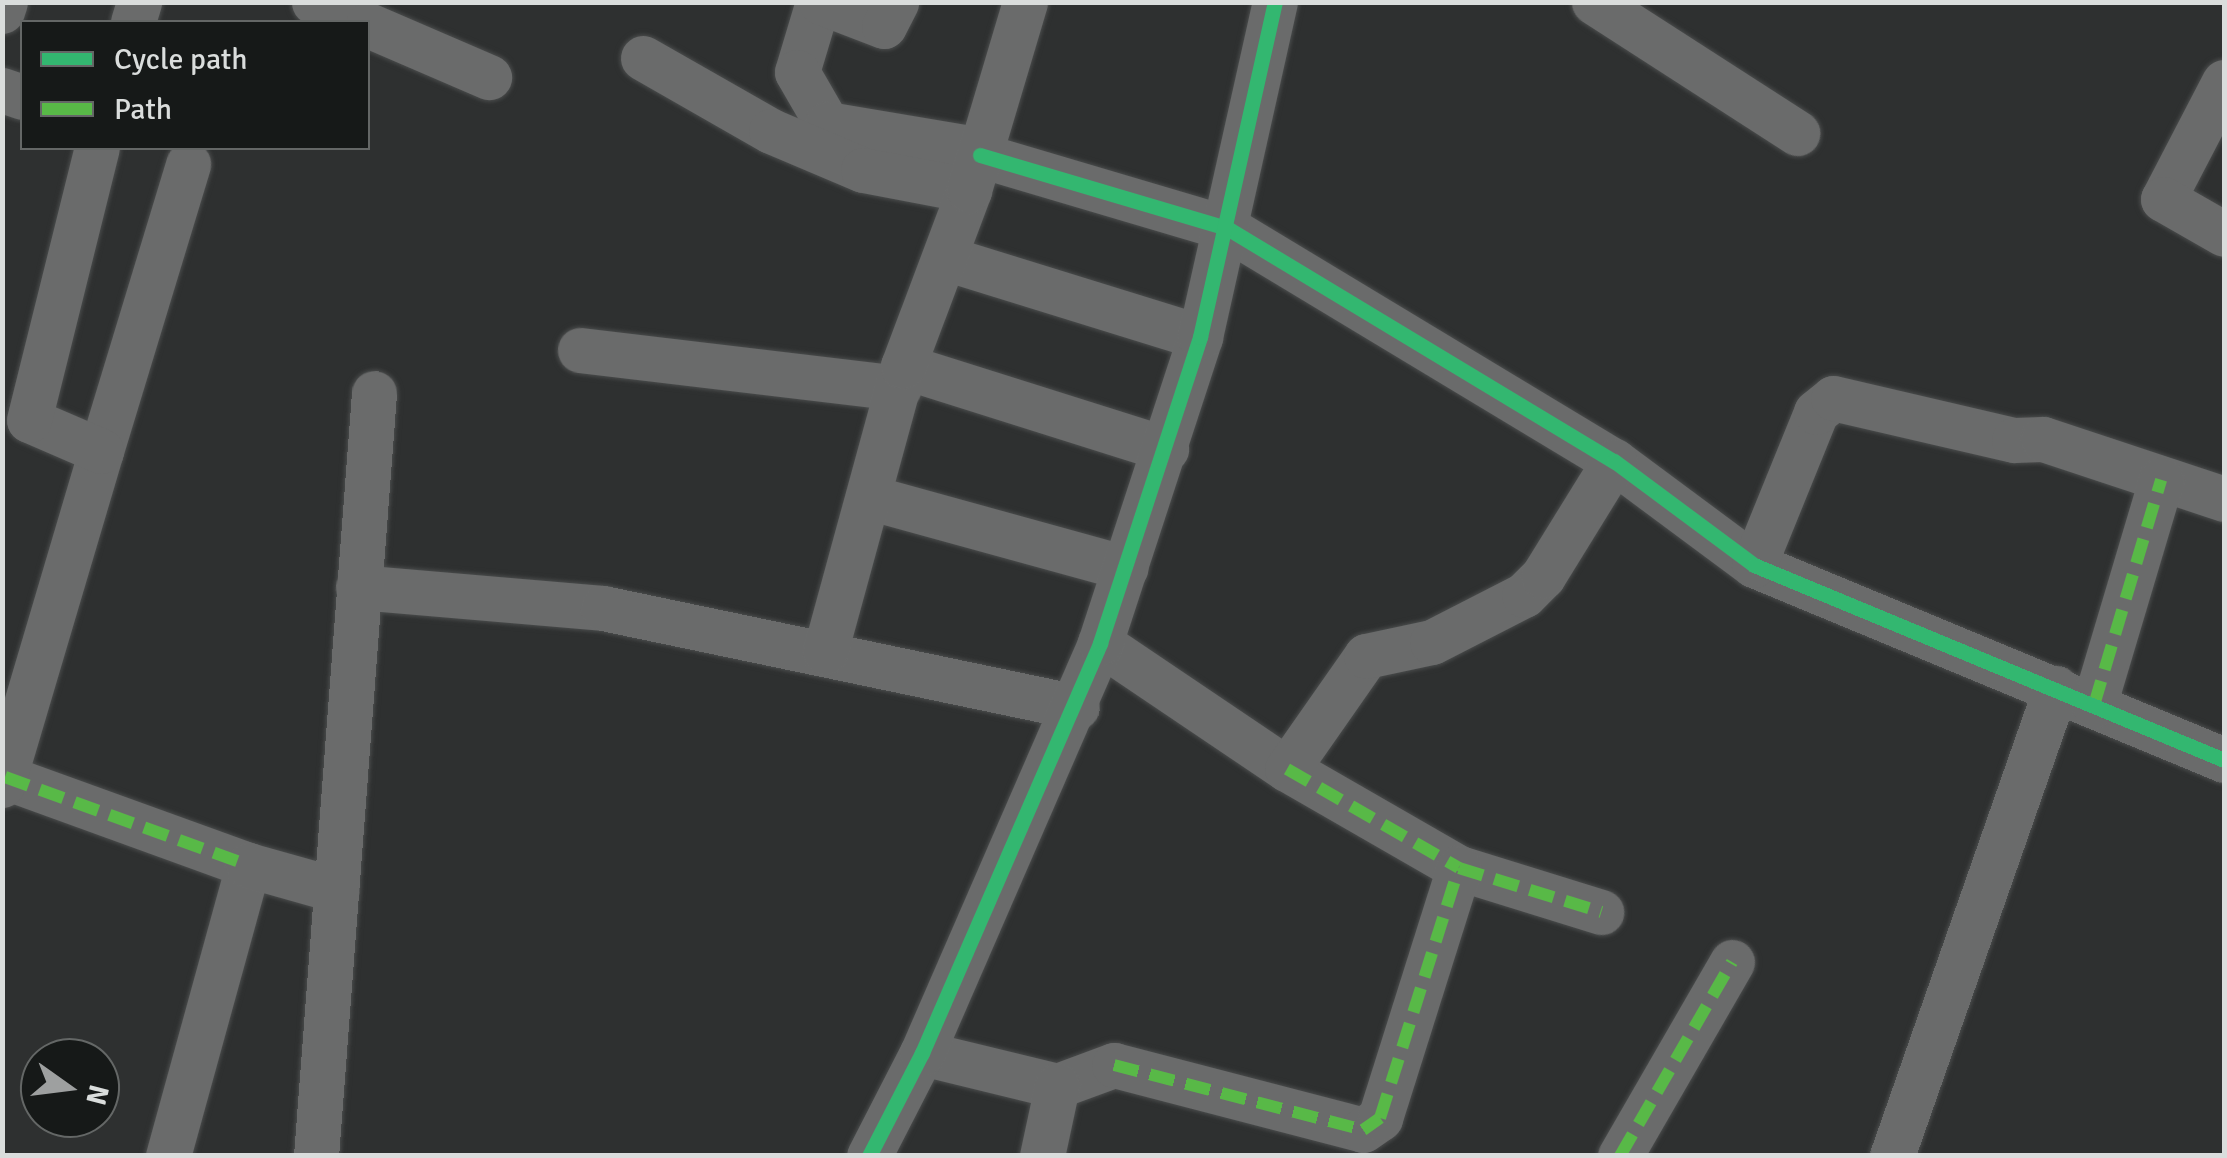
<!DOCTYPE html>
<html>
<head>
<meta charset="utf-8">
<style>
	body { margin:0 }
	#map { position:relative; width:2227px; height:1158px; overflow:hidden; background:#2e3030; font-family:Signika,sans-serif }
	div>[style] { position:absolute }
	.roads { filter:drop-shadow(0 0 2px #4a4c4c) drop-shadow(0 0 2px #4a4c4c) }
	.minor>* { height:45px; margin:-22.5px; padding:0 22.5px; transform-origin:22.5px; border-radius:22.5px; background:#6a6b6b }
	.quiet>* { height:12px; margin-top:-6px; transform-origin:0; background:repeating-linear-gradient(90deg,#58b947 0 25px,transparent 0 37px) }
	.cycleway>* { height:15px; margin:-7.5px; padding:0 7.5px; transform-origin:7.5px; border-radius:7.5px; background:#33b770 }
	span { translate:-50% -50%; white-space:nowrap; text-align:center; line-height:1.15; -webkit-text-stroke:8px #161918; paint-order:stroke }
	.frame { position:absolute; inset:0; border:5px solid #dadddc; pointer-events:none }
	.legend { position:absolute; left:20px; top:20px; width:350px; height:130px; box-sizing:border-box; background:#161918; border:2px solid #646766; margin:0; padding:12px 18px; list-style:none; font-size:30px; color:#dadddc }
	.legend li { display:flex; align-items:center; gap:20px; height:50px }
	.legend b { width:50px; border:2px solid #646766 }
	.north { position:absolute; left:20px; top:1038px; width:100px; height:100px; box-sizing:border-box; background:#161918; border:2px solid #646766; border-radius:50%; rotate:104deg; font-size:28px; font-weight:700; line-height:40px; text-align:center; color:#dadddc }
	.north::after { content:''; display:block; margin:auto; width:35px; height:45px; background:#9ea0a0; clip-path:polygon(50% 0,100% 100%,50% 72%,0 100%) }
</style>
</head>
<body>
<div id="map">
	<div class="roads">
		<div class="minor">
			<div style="left:314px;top:2px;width:51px;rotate:23.1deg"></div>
			<div style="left:818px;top:2px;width:73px;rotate:106.7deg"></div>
			<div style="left:797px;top:72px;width:60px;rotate:60deg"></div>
			<div style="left:827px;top:124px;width:157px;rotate:9.5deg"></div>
			<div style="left:821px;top:2px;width:67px;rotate:20.9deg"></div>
			<div style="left:884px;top:26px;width:27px;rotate:-63deg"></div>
			<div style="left:1594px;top:2px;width:242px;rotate:32.8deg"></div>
			<div style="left:2px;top:11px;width:9px;rotate:-72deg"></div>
			<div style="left:133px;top:22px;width:21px;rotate:-73deg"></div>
			<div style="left:368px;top:25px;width:132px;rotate:23.3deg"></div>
			<div style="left:643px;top:58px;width:147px;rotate:29.7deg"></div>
			<div style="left:771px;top:131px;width:100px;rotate:23deg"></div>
			<div style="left:863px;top:170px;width:108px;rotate:10.7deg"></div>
			<div style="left:2224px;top:82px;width:132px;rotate:117.5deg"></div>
			<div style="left:2163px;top:199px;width:70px;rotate:29.8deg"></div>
			<div style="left:2px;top:90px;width:21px;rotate:19deg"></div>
			<div style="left:980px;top:155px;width:258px;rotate:16.5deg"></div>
			<div style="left:1227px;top:228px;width:452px;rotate:31.1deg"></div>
			<div style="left:1614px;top:461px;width:174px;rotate:36.6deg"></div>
			<div style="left:1754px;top:565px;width:509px;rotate:22.53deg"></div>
			<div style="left:945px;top:258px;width:267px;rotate:17.2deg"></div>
			<div style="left:580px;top:350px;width:321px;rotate:6.8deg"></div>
			<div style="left:903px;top:366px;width:276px;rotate:17.5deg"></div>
			<div style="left:101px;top:451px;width:300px;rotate:-73.1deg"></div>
			<div style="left:872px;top:498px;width:263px;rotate:15.4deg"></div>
			<div style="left:1754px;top:565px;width:165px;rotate:-67.9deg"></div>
			<div style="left:1816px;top:412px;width:22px;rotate:-39deg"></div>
			<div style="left:1833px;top:398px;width:186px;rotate:13.1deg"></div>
			<div style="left:2014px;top:440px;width:29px;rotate:-2deg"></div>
			<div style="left:2043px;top:439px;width:191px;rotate:18.3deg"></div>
			<div style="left:358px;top:587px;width:246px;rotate:4.9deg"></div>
			<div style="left:603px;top:608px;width:484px;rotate:11.8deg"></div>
			<div style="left:1100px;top:643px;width:225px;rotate:34deg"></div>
			<div style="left:1287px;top:769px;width:198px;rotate:29.9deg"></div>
			<div style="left:1459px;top:868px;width:149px;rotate:17.2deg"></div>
			<div style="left:825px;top:652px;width:296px;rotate:-74.7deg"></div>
			<div style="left:903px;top:366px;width:188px;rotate:-69.4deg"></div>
			<div style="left:969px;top:190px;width:196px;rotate:-73.4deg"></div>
			<div style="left:2094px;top:705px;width:235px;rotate:-73.4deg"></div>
			<div style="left:1287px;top:769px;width:138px;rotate:-55deg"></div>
			<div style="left:1366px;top:656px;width:67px;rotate:-12deg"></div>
			<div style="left:1432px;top:642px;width:103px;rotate:-27.1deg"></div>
			<div style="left:1524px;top:595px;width:27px;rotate:-45deg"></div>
			<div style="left:1543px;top:576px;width:135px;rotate:-58.3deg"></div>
			<div style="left:5px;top:777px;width:258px;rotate:19.9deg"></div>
			<div style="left:2px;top:785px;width:348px;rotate:-73.5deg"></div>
			<div style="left:101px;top:451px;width:78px;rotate:-156.7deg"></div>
			<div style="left:29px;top:420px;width:280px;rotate:-76deg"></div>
			<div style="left:922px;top:1053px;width:139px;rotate:13.7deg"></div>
			<div style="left:1057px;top:1086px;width:61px;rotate:-20.2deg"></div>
			<div style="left:1114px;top:1065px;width:257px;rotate:14.6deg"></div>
			<div style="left:1363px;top:1130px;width:21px;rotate:-35deg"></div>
			<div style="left:1380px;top:1118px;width:262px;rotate:-72.5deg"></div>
			<div style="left:168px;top:1156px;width:302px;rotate:-74.6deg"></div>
			<div style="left:248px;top:865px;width:92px;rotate:15.7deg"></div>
			<div style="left:316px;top:1156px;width:765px;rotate:-85.65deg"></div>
			<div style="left:869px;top:1156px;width:116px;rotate:-62.8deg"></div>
			<div style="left:922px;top:1053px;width:447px;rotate:-66.5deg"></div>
			<div style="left:1100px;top:643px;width:322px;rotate:-71.9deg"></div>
			<div style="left:1200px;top:337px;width:343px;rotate:-77.4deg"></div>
			<div style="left:1042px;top:1156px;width:72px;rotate:-77.9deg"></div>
			<div style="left:1620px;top:1156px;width:224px;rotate:-60deg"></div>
			<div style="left:1892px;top:1156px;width:496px;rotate:-70.7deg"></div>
		</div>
	</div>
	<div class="quiet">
		<div style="left:2094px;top:705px;width:235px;rotate:-73.4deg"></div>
		<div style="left:1287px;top:769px;width:198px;rotate:29.9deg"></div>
		<div style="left:1459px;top:868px;width:149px;rotate:17.2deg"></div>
		<div style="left:5px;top:777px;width:258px;rotate:19.9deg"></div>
		<div style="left:1114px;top:1065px;width:257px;rotate:14.6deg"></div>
		<div style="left:1363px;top:1130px;width:21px;rotate:-35deg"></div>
		<div style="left:1380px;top:1118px;width:262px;rotate:-72.5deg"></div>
		<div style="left:1620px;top:1156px;width:224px;rotate:-60deg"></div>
	</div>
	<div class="cycleway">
		<div style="left:980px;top:155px;width:258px;rotate:16.5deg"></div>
		<div style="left:1227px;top:228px;width:452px;rotate:31.1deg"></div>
		<div style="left:1614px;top:461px;width:174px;rotate:36.6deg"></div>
		<div style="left:1754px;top:565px;width:509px;rotate:22.53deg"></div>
		<div style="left:869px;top:1156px;width:116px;rotate:-62.8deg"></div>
		<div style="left:922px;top:1053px;width:447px;rotate:-66.5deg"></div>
		<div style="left:1100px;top:643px;width:322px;rotate:-71.9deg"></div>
		<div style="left:1200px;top:337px;width:343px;rotate:-77.4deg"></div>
	</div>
	<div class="frame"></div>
	<ul class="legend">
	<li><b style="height:12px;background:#33b770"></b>Cycle path</li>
	<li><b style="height:12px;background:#58b947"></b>Path</li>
	</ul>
	<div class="north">N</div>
</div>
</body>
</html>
